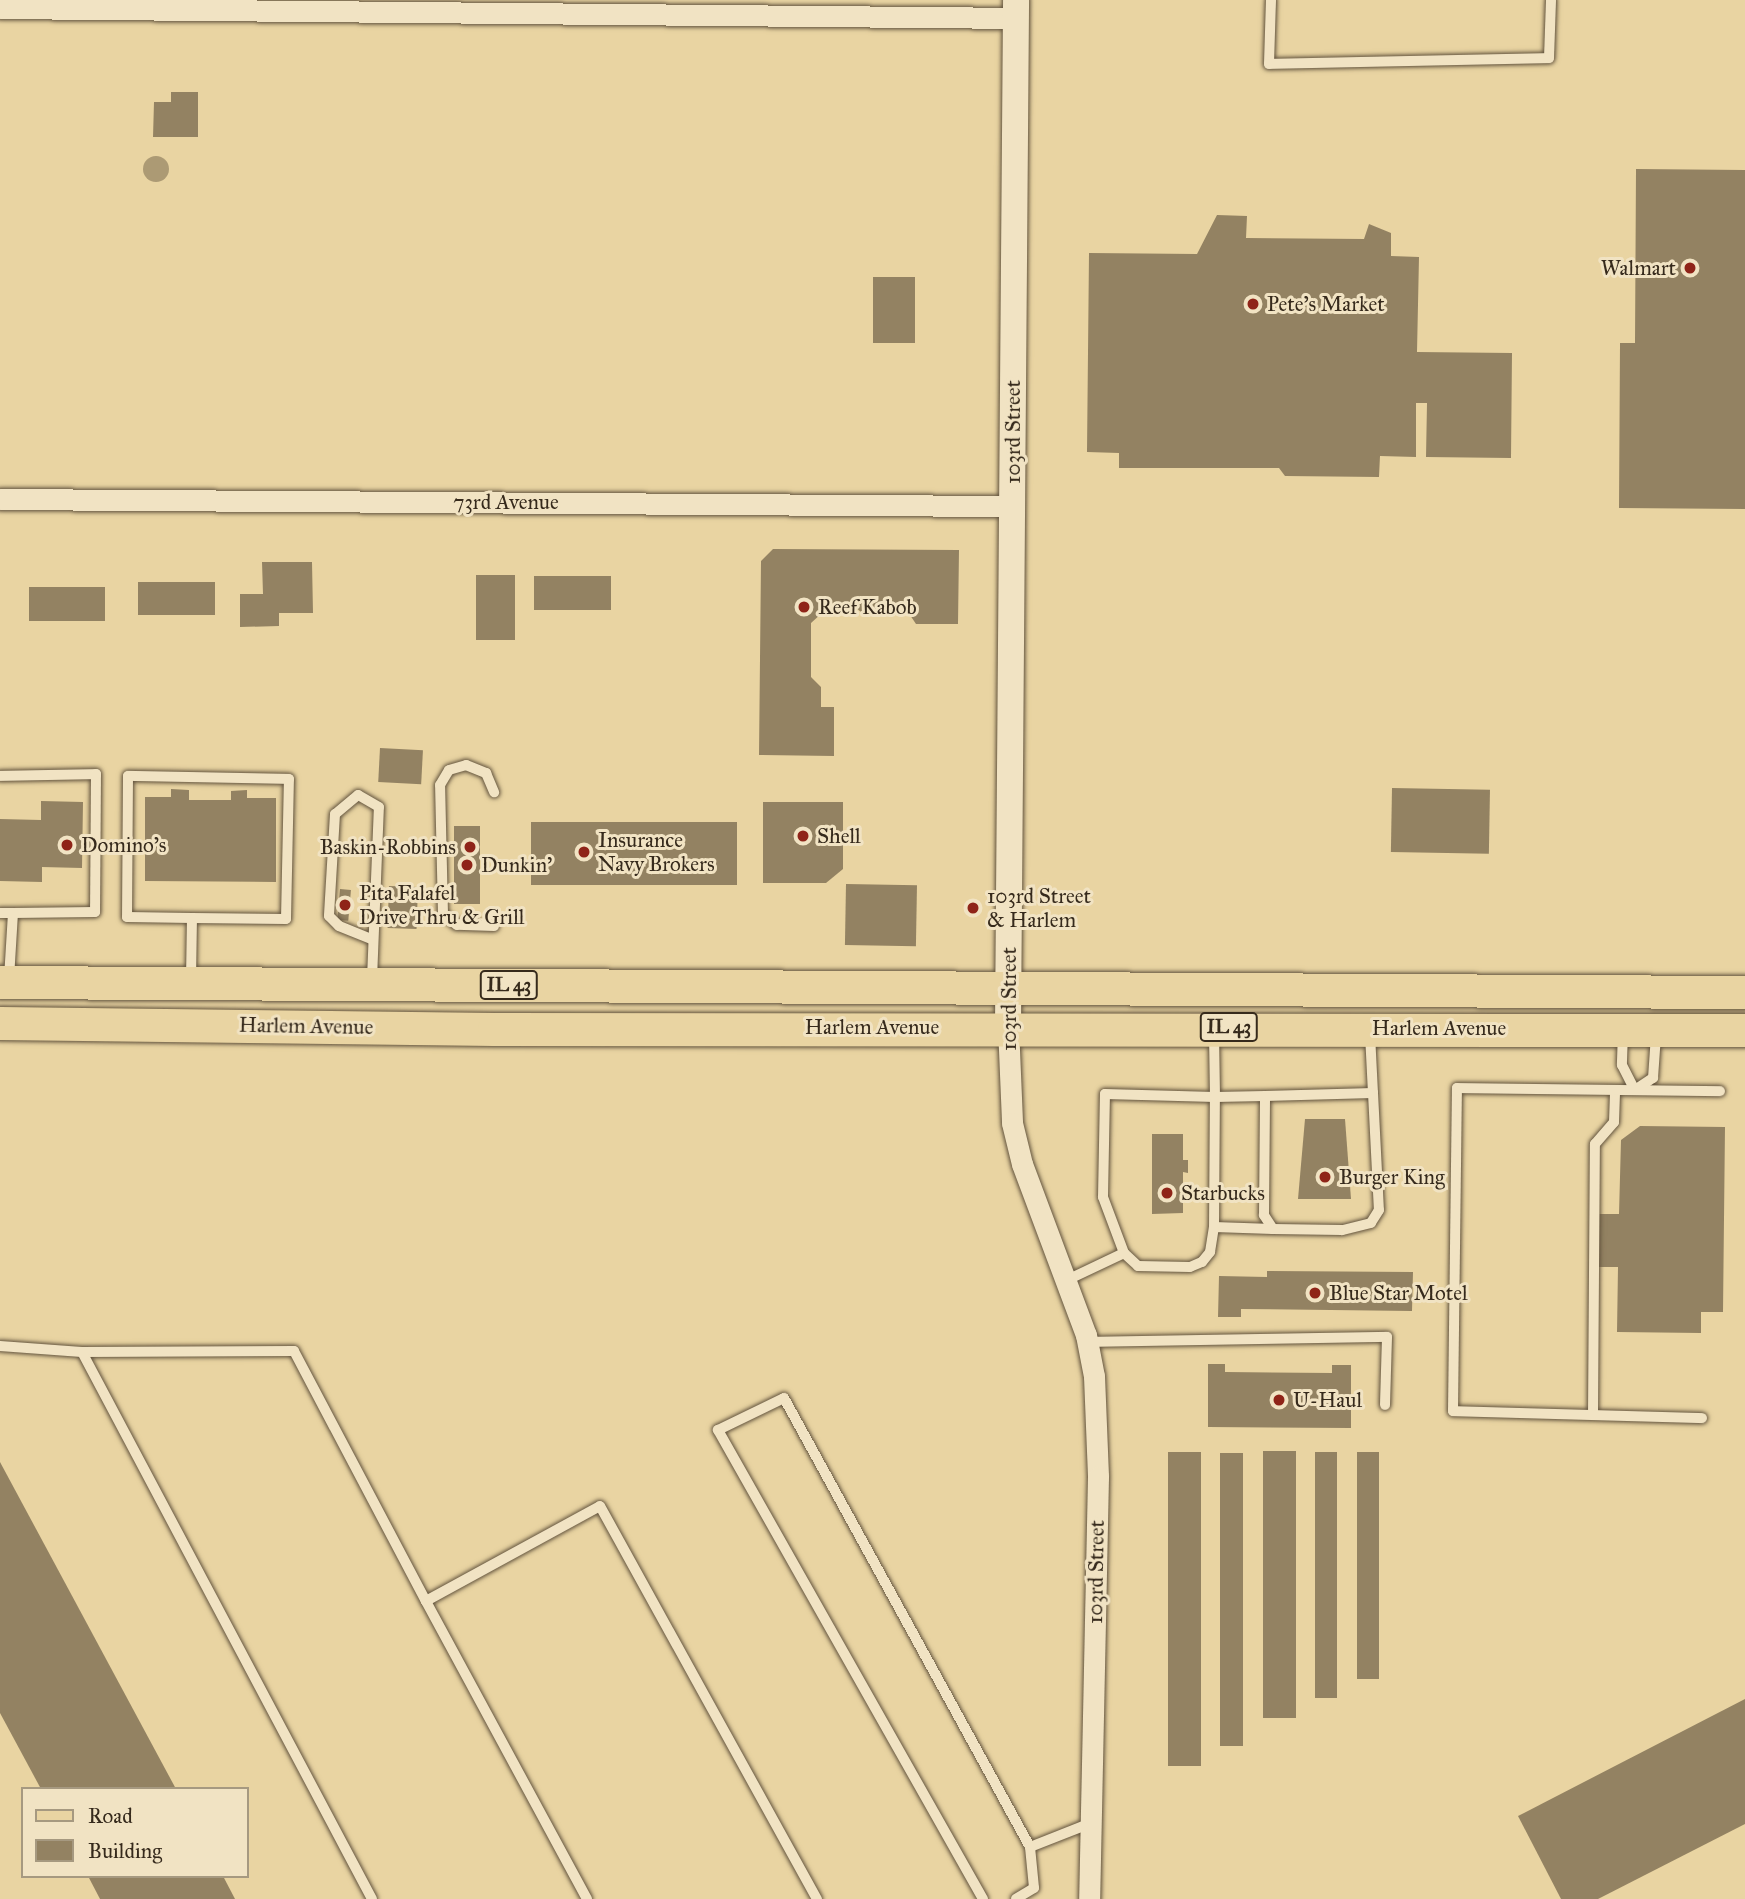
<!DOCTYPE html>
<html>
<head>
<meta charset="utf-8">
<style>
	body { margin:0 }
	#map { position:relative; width:1745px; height:1899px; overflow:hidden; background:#e9d4a2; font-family:"IM FELL Great Primer",serif }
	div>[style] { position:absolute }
	.water>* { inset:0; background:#ac9a74 }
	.round { border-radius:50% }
	.building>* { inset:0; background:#938262; transform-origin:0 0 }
	.roads { filter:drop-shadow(0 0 2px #63543e) drop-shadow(0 0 2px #63543e) }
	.service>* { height:10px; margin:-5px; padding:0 5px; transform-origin:5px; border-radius:5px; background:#f1e3c3 }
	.minor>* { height:21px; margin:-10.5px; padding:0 10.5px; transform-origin:10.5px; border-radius:10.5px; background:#f1e3c3 }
	.tertiary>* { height:26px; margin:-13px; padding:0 13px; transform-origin:13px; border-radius:13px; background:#f1e3c3 }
	.primary>* { height:33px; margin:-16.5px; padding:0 16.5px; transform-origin:16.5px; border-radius:16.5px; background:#e9d4a2 }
	.dots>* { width:19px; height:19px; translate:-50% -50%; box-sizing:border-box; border:4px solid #f1e3c3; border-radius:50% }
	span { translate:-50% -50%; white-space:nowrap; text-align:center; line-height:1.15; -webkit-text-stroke:6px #f1e3c3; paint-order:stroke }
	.shield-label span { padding:2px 5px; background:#f1e3c3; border:2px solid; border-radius:5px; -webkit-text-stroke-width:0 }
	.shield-label { font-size:19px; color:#362a1c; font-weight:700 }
	.poi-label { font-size:21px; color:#362a1c }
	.right { translate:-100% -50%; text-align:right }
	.left { translate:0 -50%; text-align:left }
	.street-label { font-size:21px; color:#362a1c }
	.legend { position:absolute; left:21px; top:1787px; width:228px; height:91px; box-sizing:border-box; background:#f1e3c3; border:2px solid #a69980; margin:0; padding:9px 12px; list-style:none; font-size:21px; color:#362a1c }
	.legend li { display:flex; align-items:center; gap:14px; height:35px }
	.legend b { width:35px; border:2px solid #a69980 }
</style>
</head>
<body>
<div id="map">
	<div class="water">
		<div class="round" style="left:143px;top:156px;width:26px;height:26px"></div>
	</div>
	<div class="building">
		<div style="clip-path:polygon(171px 92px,198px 92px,198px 137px,153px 137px,154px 102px,171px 102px)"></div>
		<div style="clip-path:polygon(1636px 169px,1745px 170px,1745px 509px,1619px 508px,1620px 343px,1635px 343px)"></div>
		<div style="clip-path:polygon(1217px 215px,1247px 216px,1246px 238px,1364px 239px,1369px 224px,1391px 233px,1391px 256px,1419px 257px,1417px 352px,1512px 353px,1511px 458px,1426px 457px,1427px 403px,1416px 403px,1416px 457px,1380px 456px,1379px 477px,1285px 476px,1279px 468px,1119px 468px,1119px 453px,1087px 452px,1089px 253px,1197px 254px)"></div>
		<div style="left:873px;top:277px;width:42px;height:66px"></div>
		<div style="clip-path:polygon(773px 549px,959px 550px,958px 624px,916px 624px,908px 612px,862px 613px,851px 603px,833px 603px,811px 623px,811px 677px,821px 687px,821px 707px,834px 707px,834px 756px,759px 755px,761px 561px)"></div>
		<div style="clip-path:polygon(262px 562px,312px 562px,313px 613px,279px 613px,279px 626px,240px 627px,240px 594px,263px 594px)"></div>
		<div style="left:476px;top:575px;width:39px;height:65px"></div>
		<div style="left:534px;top:576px;width:77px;height:34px"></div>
		<div style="left:138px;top:582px;width:77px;height:33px"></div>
		<div style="left:29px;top:587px;width:76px;height:34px"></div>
		<div style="left:380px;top:748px;width:43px;height:34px;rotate:3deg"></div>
		<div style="left:1392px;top:788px;width:98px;height:64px;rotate:1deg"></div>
		<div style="clip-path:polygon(171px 789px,189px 790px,189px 800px,231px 800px,231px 791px,247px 790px,247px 798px,276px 798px,276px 882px,145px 881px,145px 797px,171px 797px)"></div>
		<div style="clip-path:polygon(41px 801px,83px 802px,82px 868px,42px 867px,42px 882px,0 881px,0 819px,41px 820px)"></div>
		<div style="clip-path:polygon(763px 802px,843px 802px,843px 869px,826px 883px,763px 883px)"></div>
		<div style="left:531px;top:822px;width:206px;height:63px"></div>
		<div style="left:454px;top:826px;width:26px;height:78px"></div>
		<div style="left:846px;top:884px;width:71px;height:61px;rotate:1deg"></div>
		<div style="left:389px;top:886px;width:29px;height:42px;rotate:2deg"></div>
		<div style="left:340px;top:889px;width:11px;height:31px;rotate:5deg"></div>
		<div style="clip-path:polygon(1305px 1119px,1345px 1119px,1351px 1199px,1298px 1199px)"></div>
		<div style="clip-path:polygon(1640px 1126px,1725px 1127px,1723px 1312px,1701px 1312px,1701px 1333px,1617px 1332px,1618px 1267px,1599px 1267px,1599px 1214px,1619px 1214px,1621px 1140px)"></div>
		<div style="clip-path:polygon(1152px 1134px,1183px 1134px,1183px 1160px,1188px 1160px,1188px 1173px,1183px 1172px,1183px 1213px,1152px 1214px)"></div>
		<div style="clip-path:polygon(1267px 1271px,1413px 1272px,1412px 1311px,1241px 1309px,1241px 1317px,1218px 1317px,1219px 1276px,1267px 1277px)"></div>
		<div style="clip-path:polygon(1208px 1364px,1225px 1364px,1225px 1372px,1332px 1373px,1332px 1365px,1351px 1365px,1351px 1428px,1208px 1427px)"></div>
		<div style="left:1263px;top:1451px;width:33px;height:267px"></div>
		<div style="left:1168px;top:1452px;width:33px;height:314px"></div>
		<div style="left:1315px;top:1452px;width:22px;height:246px"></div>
		<div style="left:1357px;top:1452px;width:22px;height:227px"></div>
		<div style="left:1220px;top:1453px;width:23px;height:293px"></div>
		<div style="clip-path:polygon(0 1462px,176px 1789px,41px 1789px,0 1713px)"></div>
		<div style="clip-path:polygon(1745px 1699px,1745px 1824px,1598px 1899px,1561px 1899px,1518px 1816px)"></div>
		<div style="clip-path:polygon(88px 1876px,223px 1876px,235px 1899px,100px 1899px)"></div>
	</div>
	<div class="roads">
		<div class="service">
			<div style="left:1271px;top:0;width:64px;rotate:91.8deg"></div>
			<div style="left:1269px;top:64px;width:280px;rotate:-1.2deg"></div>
			<div style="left:1549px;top:58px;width:58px;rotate:-88deg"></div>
			<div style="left:0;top:776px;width:96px;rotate:-1.2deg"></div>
			<div style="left:96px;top:774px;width:138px;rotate:90.4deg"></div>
			<div style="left:95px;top:912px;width:82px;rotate:179.3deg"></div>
			<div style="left:0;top:913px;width:13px"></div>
			<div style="left:13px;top:913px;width:66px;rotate:93.5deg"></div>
			<div style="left:494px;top:926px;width:37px;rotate:-178deg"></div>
			<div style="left:457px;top:925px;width:18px;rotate:-142deg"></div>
			<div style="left:443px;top:914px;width:129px;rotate:-91.3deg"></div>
			<div style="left:440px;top:785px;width:17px;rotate:-59deg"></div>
			<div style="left:449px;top:770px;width:18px;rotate:-16deg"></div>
			<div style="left:466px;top:765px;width:22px;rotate:22deg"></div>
			<div style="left:486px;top:773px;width:21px;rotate:67deg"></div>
			<div style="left:372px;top:979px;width:172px;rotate:-87.7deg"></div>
			<div style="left:379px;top:807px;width:24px;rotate:-150deg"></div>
			<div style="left:358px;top:795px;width:30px;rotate:140deg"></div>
			<div style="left:335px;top:814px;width:102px;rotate:93.4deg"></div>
			<div style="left:329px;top:916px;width:14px;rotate:45deg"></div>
			<div style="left:339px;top:926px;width:35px;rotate:22deg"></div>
			<div style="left:191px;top:980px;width:62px;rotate:-89.1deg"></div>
			<div style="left:192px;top:918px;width:94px;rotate:0.6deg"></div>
			<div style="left:286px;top:919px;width:140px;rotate:-88.8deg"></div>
			<div style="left:289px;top:779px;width:161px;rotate:-178.9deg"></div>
			<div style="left:128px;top:776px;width:141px;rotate:90.4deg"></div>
			<div style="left:127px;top:917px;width:65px;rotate:0.9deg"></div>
			<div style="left:1623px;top:1032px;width:33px;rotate:92deg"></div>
			<div style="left:1622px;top:1065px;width:28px;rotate:63deg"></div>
			<div style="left:1635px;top:1090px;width:22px;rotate:-34deg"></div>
			<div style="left:1653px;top:1078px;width:43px;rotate:-86deg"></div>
			<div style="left:1370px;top:1034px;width:59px;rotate:87.1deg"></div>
			<div style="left:1373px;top:1093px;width:117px;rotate:87.1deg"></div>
			<div style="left:1379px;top:1210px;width:15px;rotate:122deg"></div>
			<div style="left:1371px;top:1223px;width:30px;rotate:166deg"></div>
			<div style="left:1342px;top:1230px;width:69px;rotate:-179.2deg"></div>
			<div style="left:1273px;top:1229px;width:17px;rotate:-123deg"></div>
			<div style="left:1264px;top:1215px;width:119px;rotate:-89.5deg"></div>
			<div style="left:1265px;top:1096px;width:108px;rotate:-1.6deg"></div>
			<div style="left:1214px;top:1227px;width:59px;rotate:1.9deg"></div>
			<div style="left:1124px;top:1253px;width:60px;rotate:-110.6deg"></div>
			<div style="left:1103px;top:1197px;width:103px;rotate:-88.9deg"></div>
			<div style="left:1105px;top:1094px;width:110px;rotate:1.6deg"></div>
			<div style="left:1215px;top:1097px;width:64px;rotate:-90.9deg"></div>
			<div style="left:1065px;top:1281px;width:65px;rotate:-25.4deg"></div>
			<div style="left:1124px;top:1253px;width:19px;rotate:43deg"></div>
			<div style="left:1138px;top:1266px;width:52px;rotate:1.1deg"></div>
			<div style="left:1190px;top:1267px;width:13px;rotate:-23deg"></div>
			<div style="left:1202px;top:1262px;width:13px;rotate:-51deg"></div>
			<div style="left:1210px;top:1252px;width:25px;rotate:-81deg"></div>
			<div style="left:1214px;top:1227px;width:130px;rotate:-89.6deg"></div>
			<div style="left:1215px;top:1097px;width:50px;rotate:-1.1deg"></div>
			<div style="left:1088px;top:1342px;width:299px;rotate:-1deg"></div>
			<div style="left:1387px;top:1337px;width:68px;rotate:91.7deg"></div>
			<div style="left:0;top:1346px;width:82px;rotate:4.2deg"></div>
			<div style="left:82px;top:1352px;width:212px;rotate:-0.3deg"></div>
			<div style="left:294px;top:1351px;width:283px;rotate:62.2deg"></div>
			<div style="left:82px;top:1352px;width:619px;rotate:62.07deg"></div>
			<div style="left:1593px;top:1415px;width:271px;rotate:-89.6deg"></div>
			<div style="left:1595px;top:1144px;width:29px;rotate:-49deg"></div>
			<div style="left:1614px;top:1122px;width:32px;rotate:-88deg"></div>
			<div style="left:1702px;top:1418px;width:249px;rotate:-178.4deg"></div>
			<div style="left:1453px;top:1411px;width:323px;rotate:-89.3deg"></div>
			<div style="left:1457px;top:1088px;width:263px;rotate:0.7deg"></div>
			<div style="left:1030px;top:1847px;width:66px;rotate:-21.5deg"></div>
			<div style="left:587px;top:1899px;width:339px;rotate:-118.4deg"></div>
			<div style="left:426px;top:1601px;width:198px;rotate:-28.6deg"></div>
			<div style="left:600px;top:1506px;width:449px;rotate:61.1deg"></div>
			<div style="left:983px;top:1899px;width:539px;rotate:-119.47deg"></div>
			<div style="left:718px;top:1430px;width:73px;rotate:-25.9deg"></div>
			<div style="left:784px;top:1398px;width:512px;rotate:61.28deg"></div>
			<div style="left:1030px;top:1847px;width:41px;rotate:84.4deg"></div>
			<div style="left:1034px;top:1888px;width:21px;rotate:149deg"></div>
		</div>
		<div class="minor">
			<div style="left:0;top:8px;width:1016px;rotate:0.56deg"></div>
			<div style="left:0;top:499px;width:1012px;rotate:0.4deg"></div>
			<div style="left:1008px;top:1026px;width:97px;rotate:87.6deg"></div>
			<div style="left:1012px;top:1123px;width:42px;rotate:76.3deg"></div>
			<div style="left:1022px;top:1164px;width:183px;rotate:69.5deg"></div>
			<div style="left:1086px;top:1335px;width:42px;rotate:79deg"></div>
			<div style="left:1094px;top:1376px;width:101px;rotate:87.7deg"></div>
			<div style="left:1098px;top:1477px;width:422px;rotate:91.2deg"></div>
		</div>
		<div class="tertiary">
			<div style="left:1008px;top:1026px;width:1026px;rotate:-89.55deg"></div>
		</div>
		<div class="primary">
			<div style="left:0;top:982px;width:1745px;rotate:0.33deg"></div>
			<div style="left:0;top:1023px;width:494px;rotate:0.7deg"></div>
			<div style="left:494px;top:1029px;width:1251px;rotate:0.05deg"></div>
		</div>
	</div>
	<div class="dots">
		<div style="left:1690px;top:268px;background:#8f2418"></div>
		<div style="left:1253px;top:304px;background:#8f2418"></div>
		<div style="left:804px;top:607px;background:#8f2418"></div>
		<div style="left:803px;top:836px;background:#8f2418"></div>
		<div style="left:67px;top:845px;background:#8f2418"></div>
		<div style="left:470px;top:847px;background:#8f2418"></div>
		<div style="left:584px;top:852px;background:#8f2418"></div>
		<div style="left:467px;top:865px;background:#8f2418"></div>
		<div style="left:345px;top:905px;background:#8f2418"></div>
		<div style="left:973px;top:908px;background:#8f2418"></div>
		<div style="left:1325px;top:1177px;background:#8f2418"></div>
		<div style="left:1167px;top:1193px;background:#8f2418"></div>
		<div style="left:1315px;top:1293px;background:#8f2418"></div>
		<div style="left:1279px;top:1400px;background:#8f2418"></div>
	</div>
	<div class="shield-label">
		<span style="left:509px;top:985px">IL 43</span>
		<span style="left:1229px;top:1027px">IL 43</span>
	</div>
	<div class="poi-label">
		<span class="right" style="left:1676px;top:268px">Walmart</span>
		<span class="left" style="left:1267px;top:304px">Pete's Market</span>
		<span class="left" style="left:818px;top:607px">Reef Kabob</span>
		<span class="left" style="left:817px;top:836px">Shell</span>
		<span class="left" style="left:598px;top:852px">Insurance<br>Navy Brokers</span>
		<span class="left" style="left:81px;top:845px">Domino's</span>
		<span class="right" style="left:456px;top:847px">Baskin-Robbins</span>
		<span class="left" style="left:481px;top:865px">Dunkin'</span>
		<span class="left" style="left:359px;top:905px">Pita Falafel<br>Drive Thru &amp; Grill</span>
		<span class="left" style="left:987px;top:908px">103rd Street<br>&amp; Harlem</span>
		<span class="left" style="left:1339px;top:1177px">Burger King</span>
		<span class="left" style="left:1181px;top:1193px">Starbucks</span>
		<span class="left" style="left:1329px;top:1293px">Blue Star Motel</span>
		<span class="left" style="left:1293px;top:1400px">U-Haul</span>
	</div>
	<div class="street-label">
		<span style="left:1013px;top:432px;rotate:-90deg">103rd Street</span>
		<span style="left:506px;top:502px">73rd Avenue</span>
		<span style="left:1009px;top:999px;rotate:-90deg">103rd Street</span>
		<span style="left:306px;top:1026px;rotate:1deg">Harlem Avenue</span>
		<span style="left:872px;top:1027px">Harlem Avenue</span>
		<span style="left:1439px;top:1028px">Harlem Avenue</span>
		<span style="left:1096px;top:1572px;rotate:-89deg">103rd Street</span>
	</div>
	<ul class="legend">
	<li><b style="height:9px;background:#e9d4a2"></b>Road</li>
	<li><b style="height:19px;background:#938262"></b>Building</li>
	</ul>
</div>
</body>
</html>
